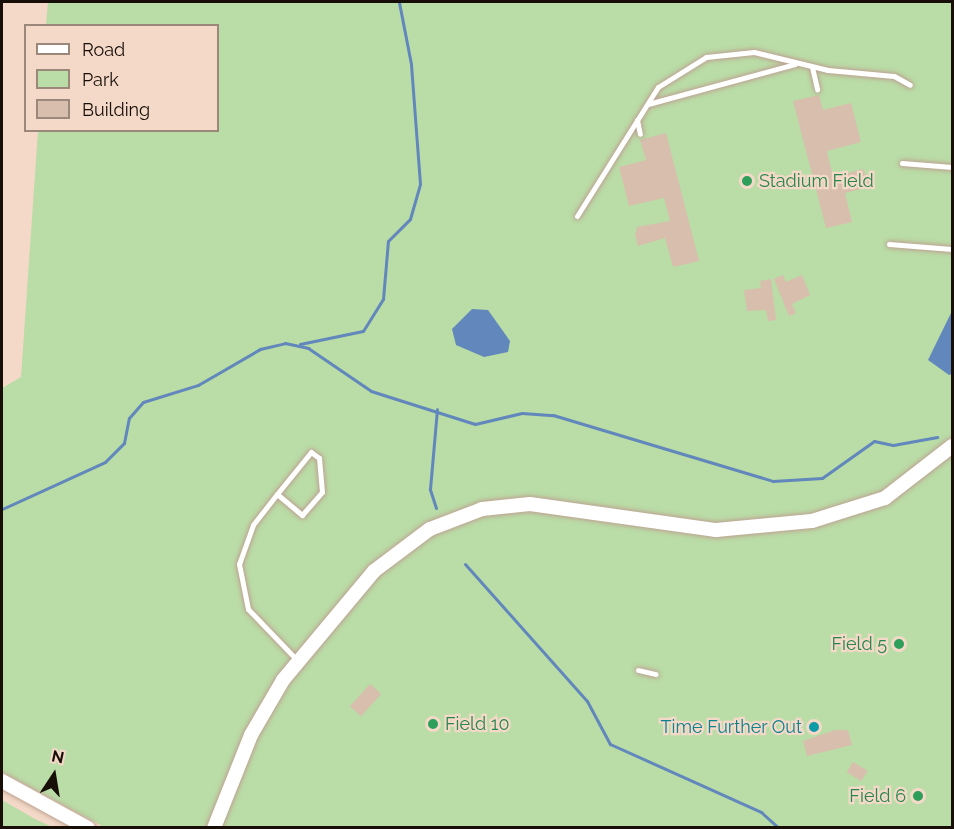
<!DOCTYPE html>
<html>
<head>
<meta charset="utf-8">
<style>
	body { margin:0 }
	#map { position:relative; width:954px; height:829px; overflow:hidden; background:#f4d9c8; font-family:Raleway,sans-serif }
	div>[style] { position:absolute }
	.green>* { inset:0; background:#badca6 }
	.water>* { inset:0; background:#6187bc }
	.stream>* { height:3px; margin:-1.5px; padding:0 1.5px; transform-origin:1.5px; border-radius:1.5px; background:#6187bc }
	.building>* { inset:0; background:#d8bead; transform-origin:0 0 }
	.roads { filter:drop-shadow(0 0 2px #bda393) drop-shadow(0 0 2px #bda393) }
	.service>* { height:5px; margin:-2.5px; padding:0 2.5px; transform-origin:2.5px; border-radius:2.5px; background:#fff }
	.tertiary>* { height:14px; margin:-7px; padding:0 7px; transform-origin:7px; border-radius:7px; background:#fff }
	.dots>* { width:16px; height:16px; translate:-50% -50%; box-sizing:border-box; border:3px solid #f4d9c8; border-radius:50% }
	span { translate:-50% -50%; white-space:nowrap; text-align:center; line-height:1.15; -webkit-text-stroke:4.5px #f4d9c8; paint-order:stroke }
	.leisure-label { font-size:18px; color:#27864d }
	.left { translate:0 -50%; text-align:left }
	.right { translate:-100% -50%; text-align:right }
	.culture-label { font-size:18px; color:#0d838f }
	.frame { position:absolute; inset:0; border:3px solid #170e08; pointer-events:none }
	.legend { position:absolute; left:24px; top:24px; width:195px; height:108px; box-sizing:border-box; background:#f4d9c8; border:2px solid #9c887b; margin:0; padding:8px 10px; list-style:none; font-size:18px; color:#170e08 }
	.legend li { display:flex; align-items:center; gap:12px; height:30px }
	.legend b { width:30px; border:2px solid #9c887b }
	.north { position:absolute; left:24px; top:745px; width:60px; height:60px; -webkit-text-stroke:4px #f4d9c8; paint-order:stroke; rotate:12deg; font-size:16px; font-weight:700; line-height:24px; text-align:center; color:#170e08 }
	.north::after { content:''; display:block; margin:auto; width:21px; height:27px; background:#170e08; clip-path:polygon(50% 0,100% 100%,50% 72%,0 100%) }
</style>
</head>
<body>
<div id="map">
	<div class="green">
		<div style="clip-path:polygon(48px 2px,952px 2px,952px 827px,104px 827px,2px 772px,2px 388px,21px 377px,38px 131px,218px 130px,218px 26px,46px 25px)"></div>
		<div style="clip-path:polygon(2px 800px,35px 819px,52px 827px,2px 827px)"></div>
	</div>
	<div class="water">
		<div style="clip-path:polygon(472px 309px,488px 310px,510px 341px,508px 352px,484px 357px,456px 345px,452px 329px)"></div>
		<div style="clip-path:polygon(952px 311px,952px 374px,949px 375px,928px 360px)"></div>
	</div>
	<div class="stream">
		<div style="left:300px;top:344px;width:64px;rotate:-11.7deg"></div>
		<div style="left:363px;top:331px;width:38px;rotate:-58deg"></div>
		<div style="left:383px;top:299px;width:58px;rotate:-85.1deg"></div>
		<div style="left:388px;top:241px;width:31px;rotate:-45deg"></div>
		<div style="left:410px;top:219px;width:36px;rotate:-74deg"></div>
		<div style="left:420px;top:184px;width:120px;rotate:-94.3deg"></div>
		<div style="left:411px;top:64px;width:63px;rotate:-101deg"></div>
		<div style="left:436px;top:508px;width:20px;rotate:-108deg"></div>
		<div style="left:430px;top:489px;width:80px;rotate:-85deg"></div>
		<div style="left:2px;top:509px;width:113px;rotate:-24.5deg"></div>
		<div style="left:105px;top:462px;width:27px;rotate:-45deg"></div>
		<div style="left:124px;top:443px;width:25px;rotate:-79deg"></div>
		<div style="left:129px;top:418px;width:21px;rotate:-49deg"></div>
		<div style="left:143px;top:402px;width:58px;rotate:-17.2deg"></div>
		<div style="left:198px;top:385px;width:72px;rotate:-30.1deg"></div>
		<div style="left:260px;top:349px;width:26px;rotate:-13deg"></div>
		<div style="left:285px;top:343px;width:24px;rotate:12deg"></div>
		<div style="left:308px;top:348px;width:76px;rotate:34.3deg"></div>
		<div style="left:371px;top:391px;width:109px;rotate:17.6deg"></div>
		<div style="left:475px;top:424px;width:48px;rotate:-13.2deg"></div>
		<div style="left:522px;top:413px;width:31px;rotate:4deg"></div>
		<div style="left:553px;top:415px;width:230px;rotate:16.7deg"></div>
		<div style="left:773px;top:481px;width:49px;rotate:-3.5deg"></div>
		<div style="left:822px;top:478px;width:64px;rotate:-35.4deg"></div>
		<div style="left:874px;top:441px;width:19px;rotate:12deg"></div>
		<div style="left:893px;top:445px;width:45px;rotate:-10.3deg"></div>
		<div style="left:465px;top:564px;width:183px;rotate:48.3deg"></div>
		<div style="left:587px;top:701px;width:49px;rotate:61.9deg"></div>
		<div style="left:610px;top:744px;width:166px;rotate:24.2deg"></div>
		<div style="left:761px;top:812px;width:24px;rotate:42deg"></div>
	</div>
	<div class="building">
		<div style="clip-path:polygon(819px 95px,823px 110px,851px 103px,861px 142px,827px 151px,833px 177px,863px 169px,872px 186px,845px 193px,852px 222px,826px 228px,793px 101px)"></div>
		<div style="clip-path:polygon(666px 133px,699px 261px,673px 267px,665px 238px,638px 246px,635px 235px,637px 227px,670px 221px,664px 198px,629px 206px,619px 167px,646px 160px,640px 140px)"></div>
		<div style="clip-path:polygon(783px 275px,786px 282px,802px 275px,810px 295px,792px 304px,796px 313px,789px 316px,774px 279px)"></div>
		<div style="clip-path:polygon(771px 279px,776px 320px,768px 321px,766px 310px,747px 311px,744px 290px,761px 288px,760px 281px)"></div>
		<div style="left:370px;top:684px;width:15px;height:30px;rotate:42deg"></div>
		<div style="clip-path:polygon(835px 730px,848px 730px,852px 745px,807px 756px,803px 741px)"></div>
		<div style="left:853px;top:762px;width:17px;height:12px;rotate:31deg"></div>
	</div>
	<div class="roads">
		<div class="service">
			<div style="left:812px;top:67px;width:23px;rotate:77deg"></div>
			<div style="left:648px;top:104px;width:152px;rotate:-15.2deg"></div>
			<div style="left:637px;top:120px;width:14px;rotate:78deg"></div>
			<div style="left:902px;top:163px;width:50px;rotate:4.6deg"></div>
			<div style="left:577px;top:216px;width:152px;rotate:-57.9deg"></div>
			<div style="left:658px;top:87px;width:57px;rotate:-32deg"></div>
			<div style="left:706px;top:57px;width:48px;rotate:-5.9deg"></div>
			<div style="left:754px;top:52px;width:76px;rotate:13.7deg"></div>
			<div style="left:828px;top:70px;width:66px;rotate:5.2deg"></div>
			<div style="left:894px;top:76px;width:18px;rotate:29deg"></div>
			<div style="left:889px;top:244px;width:63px;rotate:4.5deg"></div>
			<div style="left:277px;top:494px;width:33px;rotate:40deg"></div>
			<div style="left:302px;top:515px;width:30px;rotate:-49deg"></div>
			<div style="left:322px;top:492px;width:34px;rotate:-95deg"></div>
			<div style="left:319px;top:458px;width:10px;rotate:-143deg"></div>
			<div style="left:311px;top:452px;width:54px;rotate:129deg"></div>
			<div style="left:277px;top:494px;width:39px;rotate:128deg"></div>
			<div style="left:253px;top:525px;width:41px;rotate:109.7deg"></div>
			<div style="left:239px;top:564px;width:46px;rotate:78.7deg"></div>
			<div style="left:248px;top:609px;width:71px;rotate:46.1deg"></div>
			<div style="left:638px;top:670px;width:18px;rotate:13deg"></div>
		</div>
		<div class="tertiary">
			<div style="left:2px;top:781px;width:98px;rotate:28.7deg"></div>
			<div style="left:214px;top:828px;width:100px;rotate:-68.3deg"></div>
			<div style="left:251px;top:735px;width:64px;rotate:-59.8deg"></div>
			<div style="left:283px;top:680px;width:142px;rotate:-50.1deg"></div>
			<div style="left:374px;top:571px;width:70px;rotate:-36.9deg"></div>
			<div style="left:430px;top:529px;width:56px;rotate:-21deg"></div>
			<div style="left:482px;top:509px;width:48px;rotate:-5.9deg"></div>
			<div style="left:530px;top:504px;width:188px;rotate:8deg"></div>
			<div style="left:716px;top:530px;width:96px;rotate:-5.4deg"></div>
			<div style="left:812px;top:521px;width:77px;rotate:-17.5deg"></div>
			<div style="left:885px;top:498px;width:85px;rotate:-37.8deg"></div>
		</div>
	</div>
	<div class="dots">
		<div style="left:747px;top:181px;background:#2e9e5b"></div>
		<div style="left:899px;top:644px;background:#2e9e5b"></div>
		<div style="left:433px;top:724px;background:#2e9e5b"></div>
		<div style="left:814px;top:727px;background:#0f9aa8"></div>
		<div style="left:918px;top:796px;background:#2e9e5b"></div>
	</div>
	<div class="leisure-label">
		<span class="left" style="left:759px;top:181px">Stadium Field</span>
		<span class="right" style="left:887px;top:644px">Field 5</span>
		<span class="left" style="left:445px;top:724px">Field 10</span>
		<span class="right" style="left:906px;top:796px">Field 6</span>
	</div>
	<div class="culture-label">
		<span class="right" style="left:802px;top:727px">Time Further Out</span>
	</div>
	<div class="frame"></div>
	<ul class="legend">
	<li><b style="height:8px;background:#fff"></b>Road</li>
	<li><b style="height:16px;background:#badca6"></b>Park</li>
	<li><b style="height:16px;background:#d8bead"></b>Building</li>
	</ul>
	<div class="north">N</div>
</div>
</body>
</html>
